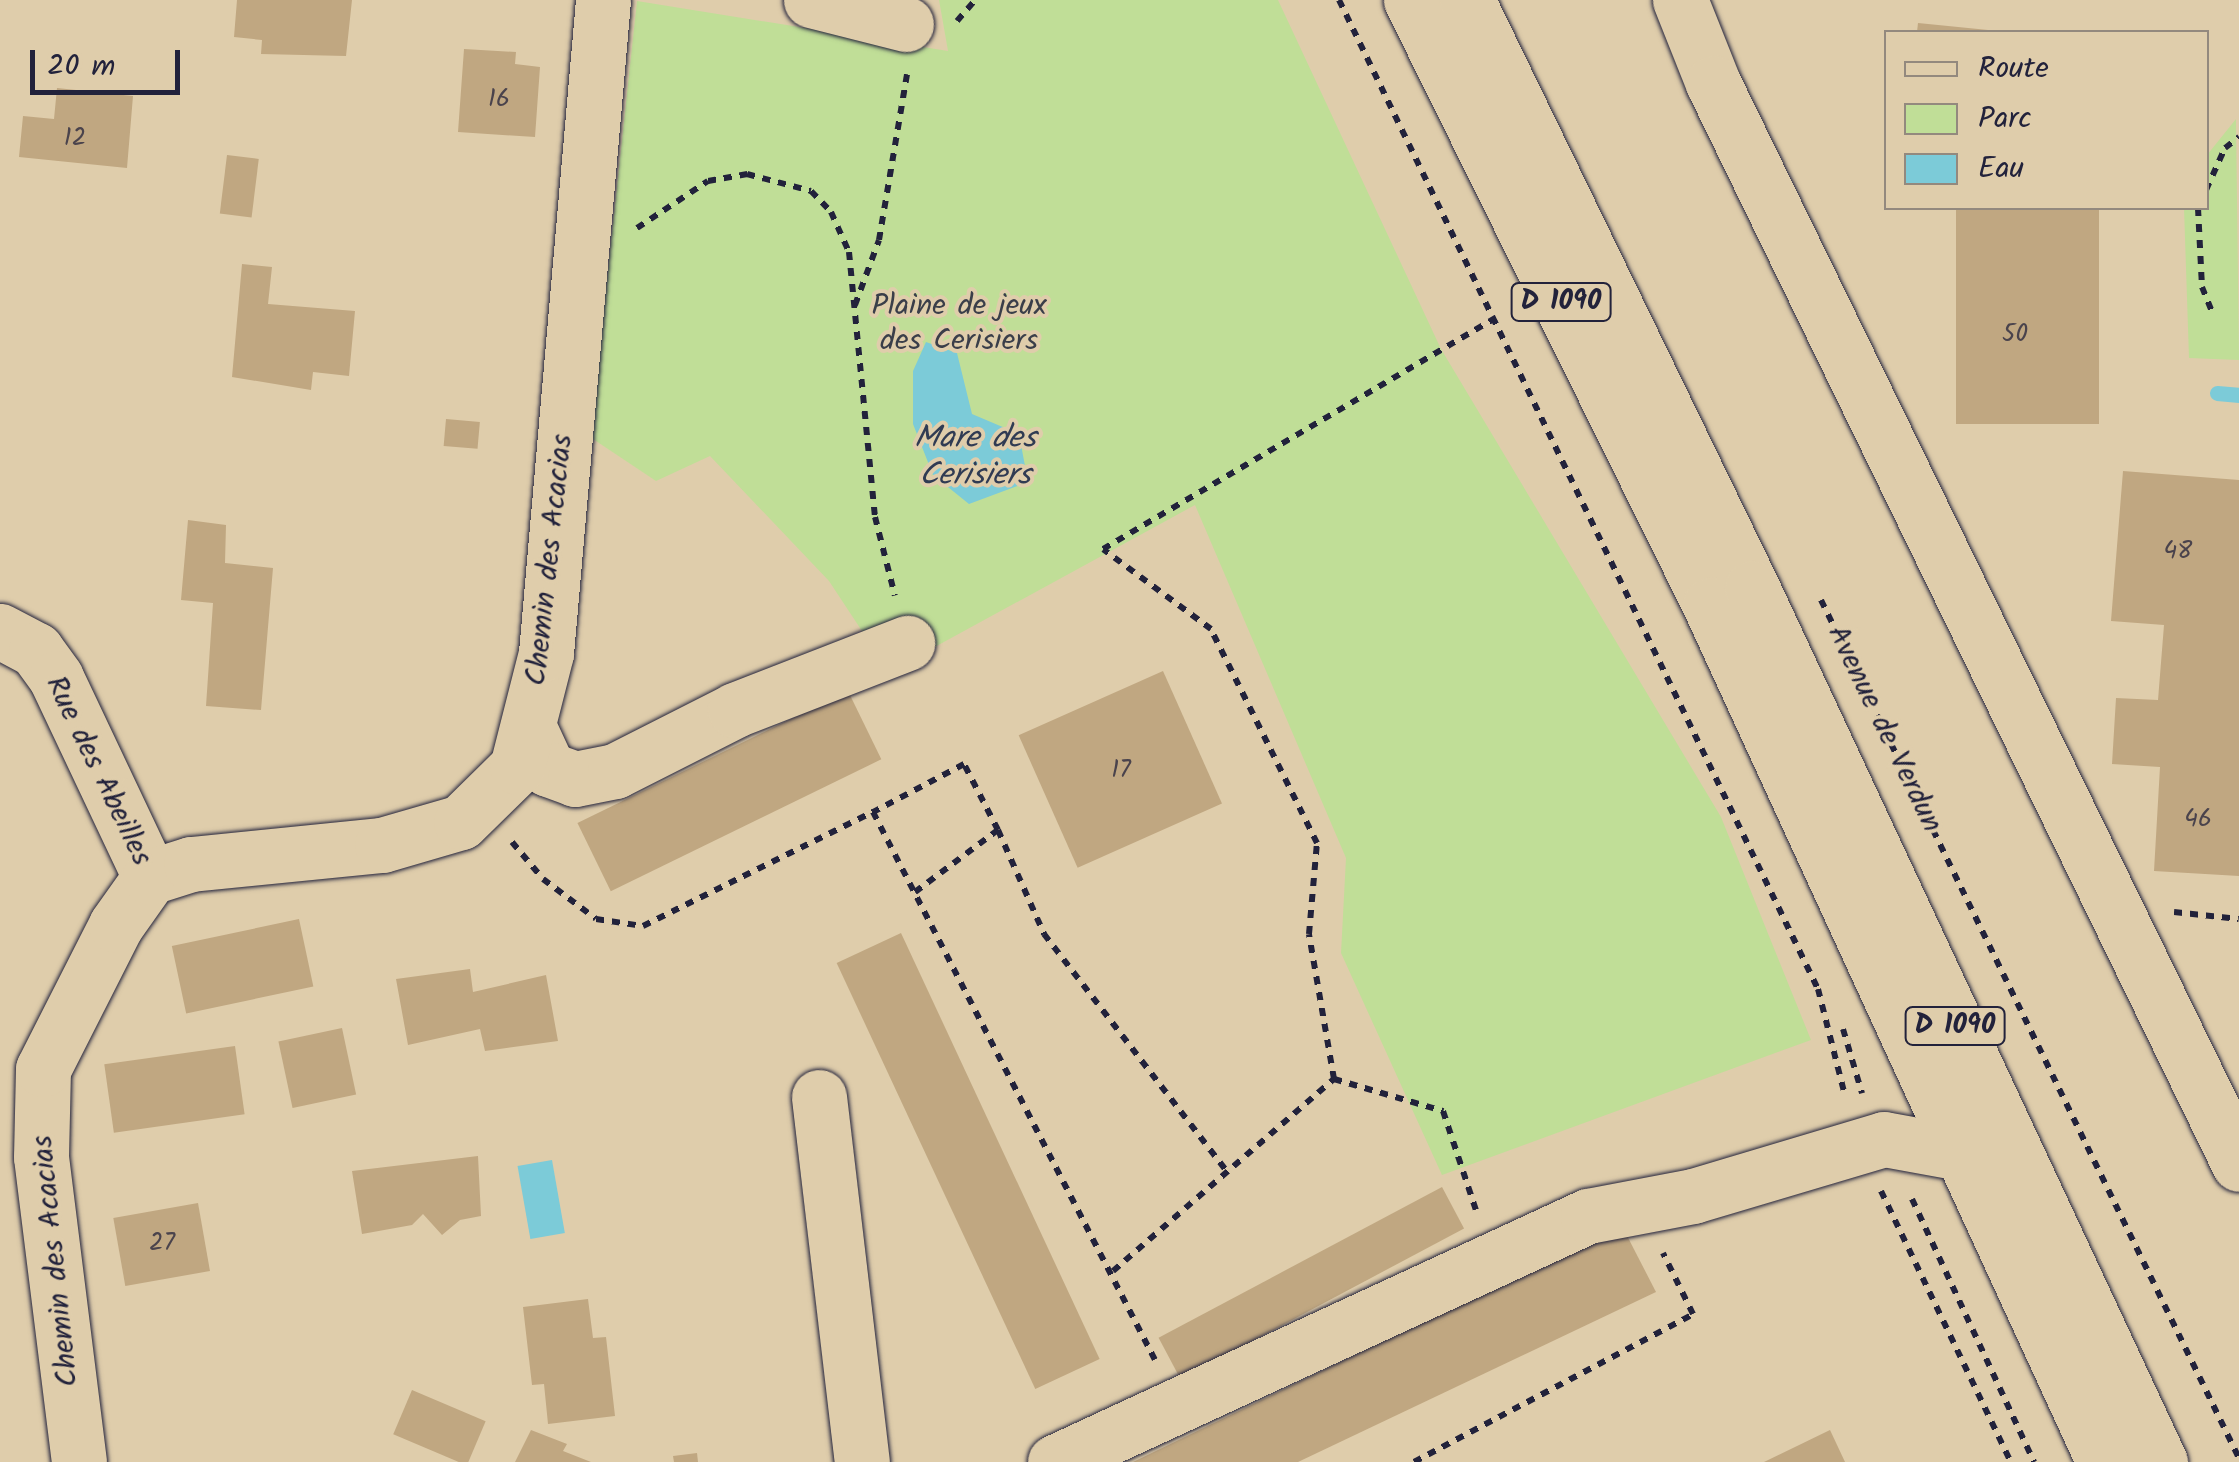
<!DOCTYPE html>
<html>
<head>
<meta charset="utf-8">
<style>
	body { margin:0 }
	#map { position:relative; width:2239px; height:1462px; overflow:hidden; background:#dfcdab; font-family:Kalam,sans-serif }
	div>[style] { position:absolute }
	.green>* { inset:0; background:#c0de97 }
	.water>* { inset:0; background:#7ccbd8; transform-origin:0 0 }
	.stream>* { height:15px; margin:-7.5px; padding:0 7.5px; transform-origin:7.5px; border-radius:7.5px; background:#7ccbd8 }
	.building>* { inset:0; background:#c0a781; transform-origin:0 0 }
	.path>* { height:6px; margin-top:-3px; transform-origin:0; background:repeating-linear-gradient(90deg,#22223b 0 8px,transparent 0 16px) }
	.roads { filter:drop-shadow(0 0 2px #22223b) drop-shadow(0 0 2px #22223b) }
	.minor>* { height:55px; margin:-27.5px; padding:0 27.5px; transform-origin:27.5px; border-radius:27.5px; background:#dfcdab }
	.major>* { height:55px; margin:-27.5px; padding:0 27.5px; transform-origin:27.5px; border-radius:27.5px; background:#dfcdab }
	span { translate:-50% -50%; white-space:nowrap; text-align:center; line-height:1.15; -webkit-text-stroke:8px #dfcdab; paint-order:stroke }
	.number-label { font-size:25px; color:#4a434c }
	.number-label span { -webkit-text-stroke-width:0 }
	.shield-label span { padding:2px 8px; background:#dfcdab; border:2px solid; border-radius:8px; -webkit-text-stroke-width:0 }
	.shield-label { font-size:28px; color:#22223b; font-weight:700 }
	.park-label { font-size:30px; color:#3a3e49 }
	.street-label { font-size:30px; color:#22223b }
	.water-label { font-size:32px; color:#303b53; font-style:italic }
	.legend { position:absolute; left:1884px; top:30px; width:325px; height:180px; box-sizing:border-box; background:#dfcdab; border:2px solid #93897e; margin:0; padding:12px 18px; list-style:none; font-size:30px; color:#22223b }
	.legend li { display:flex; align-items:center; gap:20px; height:50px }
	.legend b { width:50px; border:2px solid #93897e }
	.scale { position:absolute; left:30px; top:50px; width:150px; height:45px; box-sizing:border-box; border:5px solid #22223b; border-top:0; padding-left:12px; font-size:30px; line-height:35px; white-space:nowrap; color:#22223b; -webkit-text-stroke:8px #dfcdab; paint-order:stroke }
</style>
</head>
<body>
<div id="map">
	<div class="green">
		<div style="clip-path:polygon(939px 0,1278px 0,1441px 349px,1721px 817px,1811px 1040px,1442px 1175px,1341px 953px,1346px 858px,1195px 505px,889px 672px,829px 581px,710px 456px,656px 481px,590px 437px,637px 1px,948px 51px)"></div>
		<div style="clip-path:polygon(2236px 119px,2239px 360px,2189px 358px,2184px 208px,2206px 208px,2207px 155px)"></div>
	</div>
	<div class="water">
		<div style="clip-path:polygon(926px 342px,957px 353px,972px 414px,1019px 434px,1028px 482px,969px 504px,933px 475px,913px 424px,913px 371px)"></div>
		<div style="left:552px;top:1160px;width:74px;height:35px;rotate:80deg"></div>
	</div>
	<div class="stream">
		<div style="left:2217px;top:393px;width:22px;rotate:5deg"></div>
	</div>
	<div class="building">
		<div style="clip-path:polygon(237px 0,352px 0,346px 56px,261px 54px,262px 40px,234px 37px)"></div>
		<div style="clip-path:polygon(1918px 23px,1988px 30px,1988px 32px,1917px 32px)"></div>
		<div style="clip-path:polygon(464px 49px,516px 52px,515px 64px,540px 67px,535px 137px,458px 132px)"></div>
		<div style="clip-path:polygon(57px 88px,133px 96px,127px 168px,19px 157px,23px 116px,54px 119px)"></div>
		<div style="left:227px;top:155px;width:32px;height:59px;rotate:7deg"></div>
		<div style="left:1956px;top:208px;width:143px;height:216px"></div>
		<div style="clip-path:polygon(242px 264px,272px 267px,268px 304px,355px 311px,349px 376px,313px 372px,311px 390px,232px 377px)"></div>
		<div style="left:446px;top:419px;width:34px;height:27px;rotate:5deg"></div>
		<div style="clip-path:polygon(2123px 471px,2239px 480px,2239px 876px,2154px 871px,2160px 767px,2112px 764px,2116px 698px,2158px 700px,2164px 625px,2111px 621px)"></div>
		<div style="clip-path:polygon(188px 520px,226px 525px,225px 563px,273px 568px,261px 710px,206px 706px,213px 603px,181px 600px)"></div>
		<div style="left:1163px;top:671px;width:145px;height:158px;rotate:66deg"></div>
		<div style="left:848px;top:691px;width:76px;height:301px;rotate:64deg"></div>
		<div style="left:299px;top:919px;width:69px;height:130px;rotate:78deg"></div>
		<div style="left:901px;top:933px;width:470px;height:71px;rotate:65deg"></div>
		<div style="clip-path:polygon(470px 969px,473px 992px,546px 975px,558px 1041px,485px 1051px,480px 1029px,408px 1045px,396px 979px)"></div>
		<div style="left:342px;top:1028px;width:68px;height:65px;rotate:78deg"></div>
		<div style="left:235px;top:1046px;width:69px;height:132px;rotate:82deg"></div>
		<div style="clip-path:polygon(478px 1156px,481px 1216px,460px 1220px,442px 1235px,423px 1214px,412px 1225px,362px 1234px,352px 1171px)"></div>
		<div style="left:1442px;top:1187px;width:47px;height:321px;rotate:62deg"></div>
		<div style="left:198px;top:1203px;width:69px;height:86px;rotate:80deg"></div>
		<div style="clip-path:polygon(1622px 1226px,1656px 1292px,1298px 1462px,1133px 1462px)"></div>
		<div style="clip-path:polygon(588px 1299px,593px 1338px,606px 1337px,615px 1416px,548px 1424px,544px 1384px,532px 1385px,523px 1307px)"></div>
		<div style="left:412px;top:1390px;width:80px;height:48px;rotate:23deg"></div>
		<div style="clip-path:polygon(531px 1430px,567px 1444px,563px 1451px,591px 1462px,515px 1462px)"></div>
		<div style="clip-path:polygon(1830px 1430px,1845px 1462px,1764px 1462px)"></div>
		<div style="clip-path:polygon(697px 1453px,698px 1462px,674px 1462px,673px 1456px)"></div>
	</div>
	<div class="path">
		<div style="left:1339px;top:0;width:1099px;rotate:64.16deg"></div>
		<div style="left:1818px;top:989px;width:110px;rotate:75.8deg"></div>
		<div style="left:957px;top:21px;width:28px;rotate:-49deg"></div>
		<div style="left:2206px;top:190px;width:46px;rotate:-65.7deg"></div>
		<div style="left:2225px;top:148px;width:18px;rotate:-38deg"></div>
		<div style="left:2198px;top:208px;width:79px;rotate:87.1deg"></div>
		<div style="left:2202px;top:287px;width:29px;rotate:68deg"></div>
		<div style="left:637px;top:228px;width:85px;rotate:-33.5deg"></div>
		<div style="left:708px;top:181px;width:40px;rotate:-10deg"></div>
		<div style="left:747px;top:174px;width:66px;rotate:14.9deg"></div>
		<div style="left:811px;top:191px;width:29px;rotate:46deg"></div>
		<div style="left:831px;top:212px;width:44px;rotate:65.8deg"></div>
		<div style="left:849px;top:252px;width:266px;rotate:84.4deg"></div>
		<div style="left:875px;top:517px;width:81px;rotate:75.8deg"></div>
		<div style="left:855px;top:305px;width:69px;rotate:-69.7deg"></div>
		<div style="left:879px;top:240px;width:168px;rotate:-80.4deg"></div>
		<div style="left:1821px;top:600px;width:954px;rotate:64.03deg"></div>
		<div style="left:998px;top:830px;width:114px;rotate:66.1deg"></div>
		<div style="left:1044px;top:934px;width:300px;rotate:52.4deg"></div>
		<div style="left:512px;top:842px;width:48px;rotate:50deg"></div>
		<div style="left:543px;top:879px;width:66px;rotate:37deg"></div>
		<div style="left:596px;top:919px;width:48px;rotate:8.5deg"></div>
		<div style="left:643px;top:926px;width:257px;rotate:-26.4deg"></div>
		<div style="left:915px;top:892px;width:104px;rotate:-36.8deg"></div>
		<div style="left:998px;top:830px;width:74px;rotate:-117.3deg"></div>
		<div style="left:964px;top:764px;width:103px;rotate:152.2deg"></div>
		<div style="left:873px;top:812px;width:616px;rotate:62.77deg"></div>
		<div style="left:2174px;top:912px;width:65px;rotate:6.1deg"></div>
		<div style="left:1843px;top:1029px;width:67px;rotate:73.5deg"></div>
		<div style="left:1334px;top:1079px;width:147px;rotate:-99.8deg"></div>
		<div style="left:1309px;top:934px;width:91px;rotate:-85deg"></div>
		<div style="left:1317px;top:843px;width:239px;rotate:-116.4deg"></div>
		<div style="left:1211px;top:629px;width:134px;rotate:-143.5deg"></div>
		<div style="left:1103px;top:549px;width:457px;rotate:-30.5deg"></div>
		<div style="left:1881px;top:1191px;width:301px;rotate:64.4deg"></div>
		<div style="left:1912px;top:1199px;width:290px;rotate:65.1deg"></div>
		<div style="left:1113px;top:1271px;width:293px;rotate:-41deg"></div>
		<div style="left:1334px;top:1079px;width:114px;rotate:16.4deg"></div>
		<div style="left:1443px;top:1111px;width:104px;rotate:71.6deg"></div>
		<div style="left:1414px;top:1462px;width:316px;rotate:-27.9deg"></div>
		<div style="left:1693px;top:1314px;width:68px;rotate:-116.2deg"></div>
	</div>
	<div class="roads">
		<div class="minor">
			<div style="left:811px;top:0;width:98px;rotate:14.2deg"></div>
			<div style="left:1680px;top:0;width:89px;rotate:68.3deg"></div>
			<div style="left:1713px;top:83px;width:1202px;rotate:64.05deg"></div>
			<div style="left:0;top:631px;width:41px;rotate:27.8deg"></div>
			<div style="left:36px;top:650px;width:34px;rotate:54deg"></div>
			<div style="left:56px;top:678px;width:220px;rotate:64.7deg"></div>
			<div style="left:530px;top:730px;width:43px;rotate:65.2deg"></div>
			<div style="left:548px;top:769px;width:29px;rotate:20deg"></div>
			<div style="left:575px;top:779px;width:41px;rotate:-11.3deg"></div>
			<div style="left:615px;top:771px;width:135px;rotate:-26.9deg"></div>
			<div style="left:735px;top:710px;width:185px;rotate:-21.3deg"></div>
			<div style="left:819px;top:1097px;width:368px;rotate:83.3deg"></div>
			<div style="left:79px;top:1462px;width:307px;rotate:-97.1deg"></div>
			<div style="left:41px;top:1157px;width:88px;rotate:-88.7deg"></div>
			<div style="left:43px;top:1069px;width:161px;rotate:-63.1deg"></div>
			<div style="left:116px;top:925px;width:59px;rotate:-54.7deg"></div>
			<div style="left:150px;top:877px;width:43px;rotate:-17.6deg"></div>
			<div style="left:191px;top:864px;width:192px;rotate:-5.7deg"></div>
			<div style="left:382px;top:845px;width:82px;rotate:-16.2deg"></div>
			<div style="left:461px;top:822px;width:78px;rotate:-44.5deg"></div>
			<div style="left:517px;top:767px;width:118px;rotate:-75.7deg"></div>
			<div style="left:546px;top:653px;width:655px;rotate:-85.01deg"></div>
			<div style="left:1055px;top:1462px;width:587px;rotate:-24.78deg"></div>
			<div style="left:1588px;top:1216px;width:107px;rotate:-10.8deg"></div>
			<div style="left:1693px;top:1196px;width:199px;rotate:-16.6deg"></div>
			<div style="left:1884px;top:1139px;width:78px;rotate:10.3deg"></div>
		</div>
		<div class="major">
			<div style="left:1411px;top:0;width:675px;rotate:63.7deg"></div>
			<div style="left:1710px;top:605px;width:943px;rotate:65.31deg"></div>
			<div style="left:1467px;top:0;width:653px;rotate:64.14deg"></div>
			<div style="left:1752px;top:588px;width:965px;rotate:64.98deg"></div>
		</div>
	</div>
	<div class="number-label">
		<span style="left:499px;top:99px">16</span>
		<span style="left:75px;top:138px">12</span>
		<span style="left:2015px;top:334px">50</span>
		<span style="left:2178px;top:551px">48</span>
		<span style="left:1121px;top:770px">17</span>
		<span style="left:2198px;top:819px">46</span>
		<span style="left:162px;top:1243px">27</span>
	</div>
	<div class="shield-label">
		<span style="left:1561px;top:302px">D 1090</span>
		<span style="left:1955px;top:1026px">D 1090</span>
	</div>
	<div class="park-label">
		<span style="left:959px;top:323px">Plaine de jeux<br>des Cerisiers</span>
	</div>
	<div class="street-label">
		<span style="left:550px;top:560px;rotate:-84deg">Chemin des Acacias</span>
		<span style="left:1884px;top:729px;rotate:64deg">Avenue de Verdun</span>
		<span style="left:98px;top:771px;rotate:64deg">Rue des Abeilles</span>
		<span style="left:56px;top:1261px;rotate:-96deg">Chemin des Acacias</span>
	</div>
	<div class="water-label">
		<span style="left:975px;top:458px">Mare des<br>Cerisiers</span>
	</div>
	<ul class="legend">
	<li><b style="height:12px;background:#dfcdab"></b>Route</li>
	<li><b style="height:28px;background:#c0de97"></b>Parc</li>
	<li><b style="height:28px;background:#7ccbd8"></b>Eau</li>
	</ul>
	<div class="scale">20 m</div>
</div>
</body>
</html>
